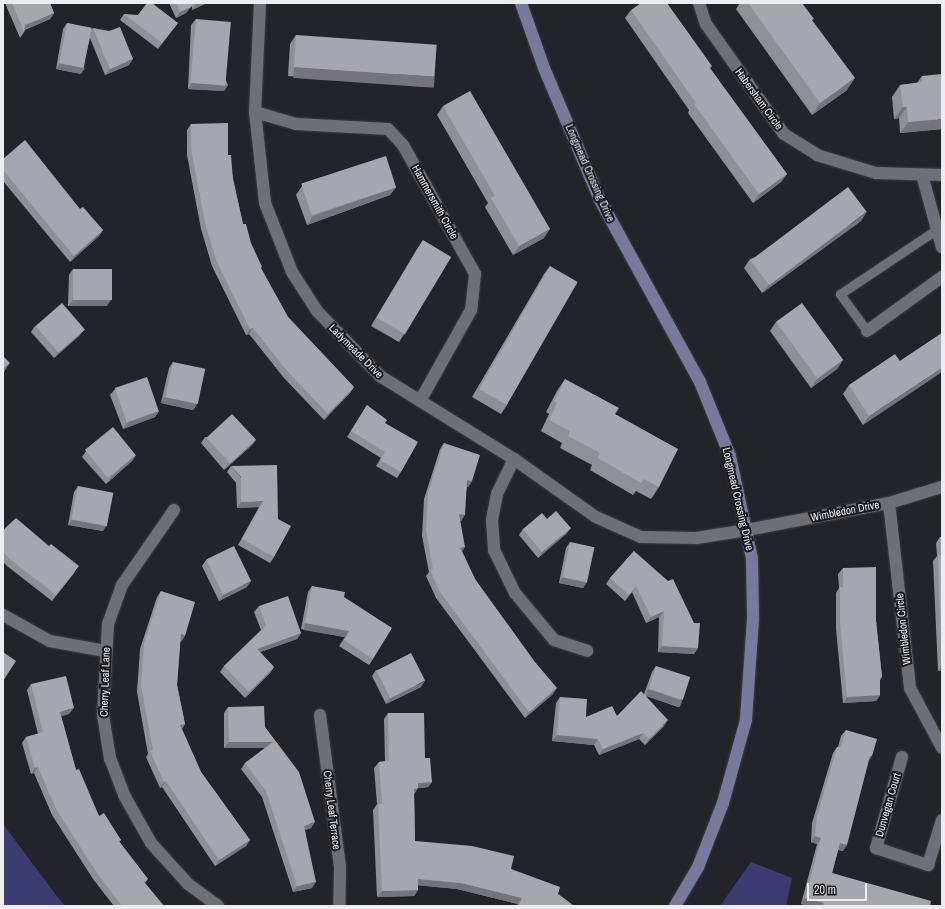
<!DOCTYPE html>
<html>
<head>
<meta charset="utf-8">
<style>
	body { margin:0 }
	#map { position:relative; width:945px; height:909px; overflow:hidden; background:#23242a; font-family:"Archivo Narrow",sans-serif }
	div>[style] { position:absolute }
	.green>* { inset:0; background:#3d3c72 }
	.roads { filter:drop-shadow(0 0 1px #3e3e44) drop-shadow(0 0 1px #3e3e44) }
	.lane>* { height:9px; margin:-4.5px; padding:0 4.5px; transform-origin:4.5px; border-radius:4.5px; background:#6f7077 }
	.street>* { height:12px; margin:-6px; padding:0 6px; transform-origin:6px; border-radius:6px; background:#6f7077 }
	.secondary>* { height:12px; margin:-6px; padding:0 6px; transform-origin:6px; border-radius:6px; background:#79799e }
	.wall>* { inset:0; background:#8f8f96 }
	.shaded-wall>* { inset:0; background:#74747a; transform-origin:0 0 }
	.building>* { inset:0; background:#a6a6ae; transform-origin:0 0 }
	span { translate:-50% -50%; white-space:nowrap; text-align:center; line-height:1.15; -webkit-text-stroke:4px #1a1a21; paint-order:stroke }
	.street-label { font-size:11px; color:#ececf1 }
	.frame { position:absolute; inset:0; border:4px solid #ececf1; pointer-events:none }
	.scale { position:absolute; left:807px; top:883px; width:60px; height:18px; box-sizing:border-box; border:2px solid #ececf1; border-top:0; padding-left:5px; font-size:12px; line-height:14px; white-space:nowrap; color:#ececf1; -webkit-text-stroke:3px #1a1a21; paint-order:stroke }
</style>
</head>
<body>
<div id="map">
	<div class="green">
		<div style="clip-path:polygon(3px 824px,59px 899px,65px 906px,3px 906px)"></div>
		<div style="clip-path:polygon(751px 862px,792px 878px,786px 906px,720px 906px)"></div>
	</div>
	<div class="roads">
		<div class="lane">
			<div style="left:867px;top:331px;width:46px;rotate:-126.1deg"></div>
			<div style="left:840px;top:294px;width:117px;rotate:-33.8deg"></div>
		</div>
		<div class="street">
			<div style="left:260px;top:3px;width:109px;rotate:92.6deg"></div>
			<div style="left:255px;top:112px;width:92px;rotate:83.7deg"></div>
			<div style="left:265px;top:203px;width:74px;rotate:68.6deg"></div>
			<div style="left:292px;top:272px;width:46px;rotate:57.3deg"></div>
			<div style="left:317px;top:311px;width:91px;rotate:45.9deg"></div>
			<div style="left:380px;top:376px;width:158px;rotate:31.8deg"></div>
			<div style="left:514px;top:459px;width:100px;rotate:35.3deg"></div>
			<div style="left:596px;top:517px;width:49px;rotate:24deg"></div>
			<div style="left:641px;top:537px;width:55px;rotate:1deg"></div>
			<div style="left:696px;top:538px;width:52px;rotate:-8.9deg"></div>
			<div style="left:747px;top:530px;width:145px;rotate:-10.8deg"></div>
			<div style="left:889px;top:503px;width:55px;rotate:-16.8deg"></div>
			<div style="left:699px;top:3px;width:22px;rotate:72deg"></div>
			<div style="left:706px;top:24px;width:135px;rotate:54.7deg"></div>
			<div style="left:784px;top:134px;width:39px;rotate:32deg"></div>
			<div style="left:817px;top:155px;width:62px;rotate:17deg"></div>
			<div style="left:876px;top:173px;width:66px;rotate:1.7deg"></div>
			<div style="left:255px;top:112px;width:43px;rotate:16.3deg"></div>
			<div style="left:296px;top:124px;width:92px;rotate:3.1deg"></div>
			<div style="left:388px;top:129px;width:22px;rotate:47deg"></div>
			<div style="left:403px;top:145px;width:148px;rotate:60.8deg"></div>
			<div style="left:475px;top:274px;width:36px;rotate:96deg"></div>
			<div style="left:471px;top:310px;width:104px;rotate:119.3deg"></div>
			<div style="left:922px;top:175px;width:75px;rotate:74.5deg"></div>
			<div style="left:867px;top:331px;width:92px;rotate:-35.8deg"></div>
			<div style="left:514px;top:459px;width:39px;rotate:116deg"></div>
			<div style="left:497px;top:494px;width:26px;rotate:101deg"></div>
			<div style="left:492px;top:520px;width:30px;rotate:86deg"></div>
			<div style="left:494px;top:550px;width:48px;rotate:64deg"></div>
			<div style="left:515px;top:593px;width:61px;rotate:50.3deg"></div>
			<div style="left:554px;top:640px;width:35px;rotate:18deg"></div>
			<div style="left:889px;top:503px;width:186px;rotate:83.5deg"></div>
			<div style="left:910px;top:688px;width:68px;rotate:61.9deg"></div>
			<div style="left:174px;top:510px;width:91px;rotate:124.7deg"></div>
			<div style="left:122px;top:585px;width:41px;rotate:109.7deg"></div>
			<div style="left:108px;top:624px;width:91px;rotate:93.1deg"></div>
			<div style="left:103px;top:715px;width:44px;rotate:80.8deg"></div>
			<div style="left:110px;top:758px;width:40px;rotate:69deg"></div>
			<div style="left:124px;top:795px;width:55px;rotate:60.6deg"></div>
			<div style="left:151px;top:843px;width:55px;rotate:47.9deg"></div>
			<div style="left:188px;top:884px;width:37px;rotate:36deg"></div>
			<div style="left:3px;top:615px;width:54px;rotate:29deg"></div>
			<div style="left:50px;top:641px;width:56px;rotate:10.3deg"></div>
			<div style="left:320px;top:715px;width:153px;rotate:82.5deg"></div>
			<div style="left:340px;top:867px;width:39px;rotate:91deg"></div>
			<div style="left:902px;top:757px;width:95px;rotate:105.9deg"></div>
			<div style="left:876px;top:848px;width:55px;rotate:18.1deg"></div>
			<div style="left:928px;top:865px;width:47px;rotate:-72.7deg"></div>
		</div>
		<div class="secondary">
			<div style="left:521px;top:3px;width:69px;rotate:70.5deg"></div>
			<div style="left:544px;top:68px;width:143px;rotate:67deg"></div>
			<div style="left:600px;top:200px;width:208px;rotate:61.2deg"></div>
			<div style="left:700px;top:382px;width:80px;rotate:67.9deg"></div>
			<div style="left:730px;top:456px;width:105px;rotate:77.9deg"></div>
			<div style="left:752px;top:559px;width:60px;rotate:89deg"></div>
			<div style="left:753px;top:619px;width:101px;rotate:94deg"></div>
			<div style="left:746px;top:720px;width:86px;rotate:105.5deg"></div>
			<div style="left:723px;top:803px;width:69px;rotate:111.3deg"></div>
			<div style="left:698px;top:867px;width:45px;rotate:120.5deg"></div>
		</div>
	</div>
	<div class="wall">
		<div style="clip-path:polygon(5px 3px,50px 3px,54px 13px,50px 19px,25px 30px,24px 32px,20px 38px)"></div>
		<div style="clip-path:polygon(169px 3px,207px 3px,192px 10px,192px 5px,186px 13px,176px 18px)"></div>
		<div style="clip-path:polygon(740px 3px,802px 3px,847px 90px,812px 115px,736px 9px)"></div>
		<div style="clip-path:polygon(631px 10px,710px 69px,787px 174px,781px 182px,753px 203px,688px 113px,689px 110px,625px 18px)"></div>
		<div style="clip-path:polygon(124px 14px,178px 23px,158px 49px,120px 20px)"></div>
		<div style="clip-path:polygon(196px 19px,228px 85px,224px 91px,188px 89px,191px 25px)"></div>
		<div style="clip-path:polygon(67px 23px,92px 29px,93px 28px,129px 65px,105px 75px,90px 38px,81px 74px,56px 69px,63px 29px)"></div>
		<div style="clip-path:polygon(296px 35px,429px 87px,288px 76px,290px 44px)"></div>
		<div style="clip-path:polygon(922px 76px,942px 129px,900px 133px,899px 118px,894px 119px,892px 97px,900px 85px,917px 83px)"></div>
		<div style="clip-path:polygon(443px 106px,544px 238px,513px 255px,485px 207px,488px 203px,437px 115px)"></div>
		<div style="clip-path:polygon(191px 124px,228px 155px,243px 224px,261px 269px,288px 317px,354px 387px,350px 393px,324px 420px,284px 378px,249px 334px,246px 335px,212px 266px,201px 229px,187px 155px,187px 130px)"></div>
		<div style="clip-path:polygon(3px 159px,80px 209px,103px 230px,99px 236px,70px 262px,3px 181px)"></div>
		<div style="clip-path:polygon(302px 186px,396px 187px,390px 195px,307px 225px,296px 195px)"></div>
		<div style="clip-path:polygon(861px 221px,762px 293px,744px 268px,750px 259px)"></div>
		<div style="clip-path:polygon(423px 240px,405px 333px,399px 342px,371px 326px,417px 249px)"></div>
		<div style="clip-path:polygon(550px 266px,507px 405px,501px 414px,472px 397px,544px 274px)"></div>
		<div style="clip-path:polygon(73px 269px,107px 306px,68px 306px,69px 275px)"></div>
		<div style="clip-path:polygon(776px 322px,843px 360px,837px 369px,811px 388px,770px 331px)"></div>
		<div style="clip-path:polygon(35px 326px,80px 335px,54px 358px,31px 332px)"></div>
		<div style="clip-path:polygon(942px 333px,863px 425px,843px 394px,849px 385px,900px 361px)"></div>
		<div style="clip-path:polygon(173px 362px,197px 404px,193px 410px,161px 403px,169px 368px)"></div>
		<div style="clip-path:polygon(565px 379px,615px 414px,659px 487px,651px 499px,636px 491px,633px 495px,590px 470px,592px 465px,560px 448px,562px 443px,541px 431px,549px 414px,546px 412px,557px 391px)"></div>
		<div style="clip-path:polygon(115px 389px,159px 411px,155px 417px,123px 429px,110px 395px)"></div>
		<div style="clip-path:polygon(367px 405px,385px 423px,401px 472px,397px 478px,376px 466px,381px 458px,347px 437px)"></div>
		<div style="clip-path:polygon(205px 437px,256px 440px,251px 446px,224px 470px,201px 443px)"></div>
		<div style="clip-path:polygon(444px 443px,472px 481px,468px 487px,467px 487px,461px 521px,460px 521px,462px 551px,475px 579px,553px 694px,525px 718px,436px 598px,426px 576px,429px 572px,422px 536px,424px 499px,440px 449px)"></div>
		<div style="clip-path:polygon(86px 451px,136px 455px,132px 461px,106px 484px,82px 457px)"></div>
		<div style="clip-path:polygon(231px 466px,278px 519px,274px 557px,270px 563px,238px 545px,259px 507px,237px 508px,236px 483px,227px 472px)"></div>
		<div style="clip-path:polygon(78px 486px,103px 531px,68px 525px,74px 492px)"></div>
		<div style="clip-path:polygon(547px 519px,571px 528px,566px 534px,538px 558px,519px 535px,523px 529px)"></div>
		<div style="clip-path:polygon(3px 530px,75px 572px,52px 601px,7px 566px,3px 562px)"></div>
		<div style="clip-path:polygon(940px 537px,942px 537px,942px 671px,938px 671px,933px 561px,937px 556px,936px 543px)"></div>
		<div style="clip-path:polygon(570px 542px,587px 582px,583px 588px,559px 583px,566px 548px)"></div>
		<div style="clip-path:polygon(634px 551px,698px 648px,694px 654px,658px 652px,659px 617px,646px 623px,632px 592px,625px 601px,606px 584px,610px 578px)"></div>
		<div style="clip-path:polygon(206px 560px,247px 587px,219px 601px,202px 566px)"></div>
		<div style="clip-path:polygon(843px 568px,876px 621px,882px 677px,880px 680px,880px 695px,876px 701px,843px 703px,836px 629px,836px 593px,839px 588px,838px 574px)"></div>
		<div style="clip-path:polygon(312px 586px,344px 597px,373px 659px,369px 665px,339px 646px,345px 637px,301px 629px,308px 592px)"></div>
		<div style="clip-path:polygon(161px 591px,181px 642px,180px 641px,177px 685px,185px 724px,182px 729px,201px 772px,250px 840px,246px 846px,215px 866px,162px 787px,160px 788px,146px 757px,148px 754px,137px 692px,140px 649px,157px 597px)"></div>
		<div style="clip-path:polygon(259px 606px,301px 633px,297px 639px,260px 652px,274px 667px,270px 673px,245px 698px,220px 672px,224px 666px,261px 630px,254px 612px)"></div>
		<div style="clip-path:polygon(656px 666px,682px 701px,678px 707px,646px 696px,664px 726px,645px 745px,639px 739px,599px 755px,594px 745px,552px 741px,556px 703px,560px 697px,586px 717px,617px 716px,644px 694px,652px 672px)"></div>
		<div style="clip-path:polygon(376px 670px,421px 687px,386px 704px,372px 676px)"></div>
		<div style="clip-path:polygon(31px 684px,69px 714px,61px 716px,76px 770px,99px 816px,121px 840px,119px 842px,148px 879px,145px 883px,164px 906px,114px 906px,93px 879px,52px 815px,34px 773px,31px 774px,22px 743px,26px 737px,38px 734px,27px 690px)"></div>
		<div style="clip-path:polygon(228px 707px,265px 727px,311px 828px,305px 830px,312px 888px,293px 892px,262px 797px,241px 769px,245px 763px,265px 748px,224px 748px,224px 713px)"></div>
		<div style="clip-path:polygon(388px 713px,425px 758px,432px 782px,428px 787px,418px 788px,414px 794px,415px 841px,511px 869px,558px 894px,574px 906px,517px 906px,518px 904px,457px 889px,418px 885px,418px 890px,414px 896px,377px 897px,373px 810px,377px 804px,374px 768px,379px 762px,385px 761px,384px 719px)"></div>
		<div style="clip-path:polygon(846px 730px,868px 762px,843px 851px,838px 850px,832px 873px,930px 906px,809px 906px,801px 904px,817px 844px,811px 842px,812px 823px,833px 753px,837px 747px,838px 747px,841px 736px)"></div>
	</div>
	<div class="shaded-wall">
		<div style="clip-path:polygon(194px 3px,186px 13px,176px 18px,180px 12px)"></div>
		<div style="clip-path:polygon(199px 3px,207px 3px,192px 10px,196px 4px)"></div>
		<div style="clip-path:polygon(54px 13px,50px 19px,23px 30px,25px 25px)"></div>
		<div style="clip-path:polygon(133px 59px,129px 65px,105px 75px,110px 69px)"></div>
		<div style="clip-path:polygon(60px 63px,85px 68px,81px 74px,56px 69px)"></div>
		<div style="left:294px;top:67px;width:141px;height:11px;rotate:4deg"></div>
		<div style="clip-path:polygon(855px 78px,847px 90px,812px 115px,820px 103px)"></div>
		<div style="clip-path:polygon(192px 83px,228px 85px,224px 91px,188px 89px)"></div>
		<div style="clip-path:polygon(903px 107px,907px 107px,899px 118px,894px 119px)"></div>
		<div style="clip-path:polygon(942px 119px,942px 129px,900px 133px,908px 122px)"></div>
		<div style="clip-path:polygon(787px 174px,781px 182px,753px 203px,759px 194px)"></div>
		<div style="clip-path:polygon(396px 187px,390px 195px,307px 225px,313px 216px)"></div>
		<div style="clip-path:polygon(867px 212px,861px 221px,762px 293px,769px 284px)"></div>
		<div style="clip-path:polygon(550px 229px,544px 238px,513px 255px,519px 246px)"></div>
		<div style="clip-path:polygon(103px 230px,99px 236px,70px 262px,74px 256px)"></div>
		<div style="clip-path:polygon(73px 300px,111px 300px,107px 306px,68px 306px)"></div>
		<div style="clip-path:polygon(253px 328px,249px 334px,246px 335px,250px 329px)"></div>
		<div style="clip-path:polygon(85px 329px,80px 335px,54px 358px,58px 352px)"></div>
		<div style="clip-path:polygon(843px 360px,837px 369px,811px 388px,817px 379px)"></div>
		<div style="clip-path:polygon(10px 363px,4px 372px,3px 372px,3px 369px)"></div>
		<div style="clip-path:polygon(942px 368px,942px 372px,863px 425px,869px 416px)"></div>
		<div style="clip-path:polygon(354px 387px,350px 393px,324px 420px,328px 414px)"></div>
		<div style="clip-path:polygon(165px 397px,197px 404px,193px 410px,161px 403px)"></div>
		<div style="clip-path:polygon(159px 411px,155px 417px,123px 429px,127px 423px)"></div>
		<div style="clip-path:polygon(256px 440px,251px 446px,224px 470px,229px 464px)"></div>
		<div style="clip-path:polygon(136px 455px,132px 461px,106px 484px,110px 478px)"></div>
		<div style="clip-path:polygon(467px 480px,472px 481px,468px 487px,463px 486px)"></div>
		<div style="clip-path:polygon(263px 501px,259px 507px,237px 508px,241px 502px)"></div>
		<div style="clip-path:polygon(459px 514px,465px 515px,461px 521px,455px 520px)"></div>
		<div style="clip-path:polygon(72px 519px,107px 525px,103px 531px,68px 525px)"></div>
		<div style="clip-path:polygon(571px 528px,566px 534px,538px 558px,542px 552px)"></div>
		<div style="clip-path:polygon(465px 547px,461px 553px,460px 548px)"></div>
		<div style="clip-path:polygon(563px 577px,587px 582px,583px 588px,559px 583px)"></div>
		<div style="clip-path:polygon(251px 581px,247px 587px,219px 601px,223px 595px)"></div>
		<div style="clip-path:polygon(636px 586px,632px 592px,625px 601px,629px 595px)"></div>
		<div style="clip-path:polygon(664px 611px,659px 617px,646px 623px,651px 617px)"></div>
		<div style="left:305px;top:623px;width:45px;height:7px;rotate:10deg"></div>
		<div style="clip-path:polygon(301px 633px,297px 639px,252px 655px,257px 649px)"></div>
		<div style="clip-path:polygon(181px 634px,185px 636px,181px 642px,177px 640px)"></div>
		<div style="clip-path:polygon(662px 646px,698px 648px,694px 654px,658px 652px)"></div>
		<div style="clip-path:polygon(942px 665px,942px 671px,938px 671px)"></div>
		<div style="clip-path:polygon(274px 667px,270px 673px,245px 698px,249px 692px)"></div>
		<div style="clip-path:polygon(425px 681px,421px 687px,386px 704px,390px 698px)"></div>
		<div style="clip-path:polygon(557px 688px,553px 694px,525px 718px,529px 712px)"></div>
		<div style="left:648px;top:689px;width:36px;height:7px;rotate:19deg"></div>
		<div style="clip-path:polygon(880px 695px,876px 701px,843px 703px,847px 697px)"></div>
		<div style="clip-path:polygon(74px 708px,69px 714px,55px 718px,60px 712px)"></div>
		<div style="clip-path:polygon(668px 720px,664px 726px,645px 745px,649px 739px)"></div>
		<div style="clip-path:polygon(185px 724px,181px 730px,180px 725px)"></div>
		<div style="clip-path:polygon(643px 733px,639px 739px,599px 755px,603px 749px)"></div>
		<div style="clip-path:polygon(557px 735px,598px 739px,594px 745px,552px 741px)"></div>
		<div style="clip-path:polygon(229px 742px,273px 742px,269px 748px,224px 748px)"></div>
		<div style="clip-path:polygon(870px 756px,872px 756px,868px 762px)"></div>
		<div style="clip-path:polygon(38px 767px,34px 773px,31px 774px,35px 768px)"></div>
		<div style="clip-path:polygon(166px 781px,162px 787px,160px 788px,164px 782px)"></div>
		<div style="clip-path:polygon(432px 782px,428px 787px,414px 789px,418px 783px)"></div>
		<div style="clip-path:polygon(418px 788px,414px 794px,414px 789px)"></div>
		<div style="clip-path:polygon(315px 822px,311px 828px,300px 832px,304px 826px)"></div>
		<div style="clip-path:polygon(815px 836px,821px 838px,817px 844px,811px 842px)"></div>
		<div style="clip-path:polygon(250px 840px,246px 846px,215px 866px,219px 860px)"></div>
		<div style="clip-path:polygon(840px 843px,847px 845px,843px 851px,836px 849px)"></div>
		<div style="clip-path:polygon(418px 879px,461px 883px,522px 898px,518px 904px,457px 889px,413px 885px)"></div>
		<div style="clip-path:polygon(316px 882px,312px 888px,293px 892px,297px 886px)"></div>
		<div style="clip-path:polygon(418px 890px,414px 896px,377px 897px,382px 891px)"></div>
		<div style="clip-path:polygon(805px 898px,824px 903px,822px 906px,809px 906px,801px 904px)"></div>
	</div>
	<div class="building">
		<div style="clip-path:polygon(12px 3px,50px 3px,54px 13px,25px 25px,24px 32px)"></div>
		<div style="clip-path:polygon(147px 3px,152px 3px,178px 23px,162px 43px,124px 14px,138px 15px)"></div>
		<div style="clip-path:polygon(176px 3px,194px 3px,191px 7px,180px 12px)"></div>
		<div style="clip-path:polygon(641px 3px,667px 3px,712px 66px,710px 68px,787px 174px,759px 194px,694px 104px,696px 103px,631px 10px)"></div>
		<div style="clip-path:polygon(748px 3px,802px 3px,814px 19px,812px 20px,855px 78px,820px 103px)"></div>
		<div style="left:196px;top:19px;width:35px;height:64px;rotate:5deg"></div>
		<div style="left:67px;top:23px;width:25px;height:41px;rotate:11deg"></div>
		<div style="clip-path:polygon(120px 27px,133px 59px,110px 69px,93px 28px,109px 31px)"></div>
		<div style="left:296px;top:35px;width:141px;height:32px;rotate:4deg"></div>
		<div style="clip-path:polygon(942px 74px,942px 119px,908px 122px,907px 107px,903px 107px,900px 85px,922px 82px,922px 76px)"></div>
		<div style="clip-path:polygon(470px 91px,550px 229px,519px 246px,491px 198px,495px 196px,443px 106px)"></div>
		<div style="clip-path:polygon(228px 123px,228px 155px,231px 155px,233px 180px,243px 224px,246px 224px,251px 243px,262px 267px,261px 268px,288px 317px,354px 387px,328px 414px,288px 372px,253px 328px,250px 329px,216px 260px,205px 223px,191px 149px,191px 124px)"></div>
		<div style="clip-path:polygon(25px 140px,80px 209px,83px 207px,103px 230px,74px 256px,3px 170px,3px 159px)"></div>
		<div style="left:386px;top:156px;width:33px;height:89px;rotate:72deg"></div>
		<div style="left:848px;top:187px;width:31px;height:122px;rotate:53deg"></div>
		<div style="left:423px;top:240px;width:33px;height:90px;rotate:31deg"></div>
		<div style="left:550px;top:266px;width:32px;height:142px;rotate:30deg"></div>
		<div style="left:73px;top:269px;width:39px;height:31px"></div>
		<div style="left:62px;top:303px;width:35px;height:35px;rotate:49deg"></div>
		<div style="left:802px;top:303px;width:70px;height:32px;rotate:54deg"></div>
		<div style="clip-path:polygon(942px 333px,942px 368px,869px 416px,849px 385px,895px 354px,900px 361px)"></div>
		<div style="clip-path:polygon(3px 356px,10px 363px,3px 369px)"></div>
		<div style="left:173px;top:362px;width:33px;height:36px;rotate:12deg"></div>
		<div style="left:147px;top:377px;width:36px;height:34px;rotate:71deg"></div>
		<div style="clip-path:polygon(565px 379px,619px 408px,615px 414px,678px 449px,659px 487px,644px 479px,641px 483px,598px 458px,600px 453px,568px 436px,570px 431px,549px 420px,557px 403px,554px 401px)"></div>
		<div style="clip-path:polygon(367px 405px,387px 420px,385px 423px,418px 442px,401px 472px,380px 460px,385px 452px,351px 431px)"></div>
		<div style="left:232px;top:414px;width:35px;height:35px;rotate:47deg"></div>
		<div style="left:113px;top:427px;width:36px;height:36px;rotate:51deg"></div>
		<div style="clip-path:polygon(444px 443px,480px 455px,472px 481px,467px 480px,465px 515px,459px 514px,465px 547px,460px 548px,475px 579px,535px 662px,557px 688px,529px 712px,440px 592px,430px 570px,433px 569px,426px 530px,428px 493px)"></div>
		<div style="clip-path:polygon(277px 465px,278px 519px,291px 526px,274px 557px,242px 539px,263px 501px,241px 502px,241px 477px,231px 466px)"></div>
		<div style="left:78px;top:486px;width:36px;height:34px;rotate:11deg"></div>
		<div style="clip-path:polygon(556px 511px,571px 528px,542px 552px,523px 529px,542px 513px,547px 519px)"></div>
		<div style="clip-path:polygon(16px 518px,49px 546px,51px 544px,79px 566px,56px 595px,11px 560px,3px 552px,3px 530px)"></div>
		<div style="clip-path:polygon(940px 537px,942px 537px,942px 665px,938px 555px,941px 555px)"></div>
		<div style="left:570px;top:542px;width:25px;height:36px;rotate:12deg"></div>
		<div style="left:234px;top:546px;width:39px;height:31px;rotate:64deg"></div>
		<div style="clip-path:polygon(634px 551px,668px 581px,673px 579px,694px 623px,700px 623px,698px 648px,662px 646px,664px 611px,651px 617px,636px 586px,629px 595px,610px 578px)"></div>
		<div style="clip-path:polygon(876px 567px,876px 621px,882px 677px,880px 677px,880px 695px,847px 697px,840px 623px,840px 587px,843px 587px,843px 568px)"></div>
		<div style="clip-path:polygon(312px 586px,345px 592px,344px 597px,392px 628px,373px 659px,344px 640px,349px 631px,305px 623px)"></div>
		<div style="clip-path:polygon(161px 591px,195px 602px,185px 636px,181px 634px,177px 685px,185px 724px,180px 725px,201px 772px,250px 840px,219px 860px,166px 781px,164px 782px,150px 751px,153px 750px,141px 686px,144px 643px)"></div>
		<div style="clip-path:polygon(288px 596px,301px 633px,257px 649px,274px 667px,249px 692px,224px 666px,266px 626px,259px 606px)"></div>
		<div style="clip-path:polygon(3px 652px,16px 661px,3px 681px)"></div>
		<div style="left:411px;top:653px;width:31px;height:39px;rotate:63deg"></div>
		<div style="left:656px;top:666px;width:36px;height:24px;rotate:18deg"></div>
		<div style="clip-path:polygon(66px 676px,74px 708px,60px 712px,76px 770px,79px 769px,99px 816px,104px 813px,121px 840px,119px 841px,148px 879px,144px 882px,164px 906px,122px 906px,97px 873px,56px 809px,38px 767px,35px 768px,26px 737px,43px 732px,31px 684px)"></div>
		<div style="clip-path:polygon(641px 691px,668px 720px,649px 739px,643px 733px,603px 749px,598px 739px,557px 735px,560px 697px,587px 699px,586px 717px,612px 706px,617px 716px)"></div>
		<div style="clip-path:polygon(264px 706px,265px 727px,299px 772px,315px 822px,304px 826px,316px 882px,297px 886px,266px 791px,245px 763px,273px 742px,229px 742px,228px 707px)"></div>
		<div style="clip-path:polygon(388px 713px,424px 713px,425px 758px,430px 758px,432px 782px,418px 783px,418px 788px,414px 789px,415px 841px,472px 846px,514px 856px,511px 869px,560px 887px,558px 894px,574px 906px,519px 906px,522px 898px,461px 883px,418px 879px,418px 890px,382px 891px,378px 804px,382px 804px,379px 762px,389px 761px)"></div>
		<div style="clip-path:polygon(846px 730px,877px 739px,872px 756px,870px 756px,847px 845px,840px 843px,832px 873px,931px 901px,930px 906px,826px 906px,823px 905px,824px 903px,805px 898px,821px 838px,815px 836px,817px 817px,837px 747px,841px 747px)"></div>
	</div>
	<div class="street-label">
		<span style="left:759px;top:99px;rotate:54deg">Habersham Circle</span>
		<span style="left:590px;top:173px;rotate:66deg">Longmead Crossing Drive</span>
		<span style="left:435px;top:202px;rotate:61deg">Hammersmith Circle</span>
		<span style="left:356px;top:351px;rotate:45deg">Ladymeade Drive</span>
		<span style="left:738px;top:499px;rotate:77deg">Longmead Crossing Drive</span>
		<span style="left:845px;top:511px;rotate:-11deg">Wimbledon Drive</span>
		<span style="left:903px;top:629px;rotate:-96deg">Wimbledon Circle</span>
		<span style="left:105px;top:682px;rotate:-88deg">Cherry Leaf Lane</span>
		<span style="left:888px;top:805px;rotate:-74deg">Dunvegan Court</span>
		<span style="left:332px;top:810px;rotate:83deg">Cherry Leaf Terrace</span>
	</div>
	<div class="frame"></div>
	<div class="scale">20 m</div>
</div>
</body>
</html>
